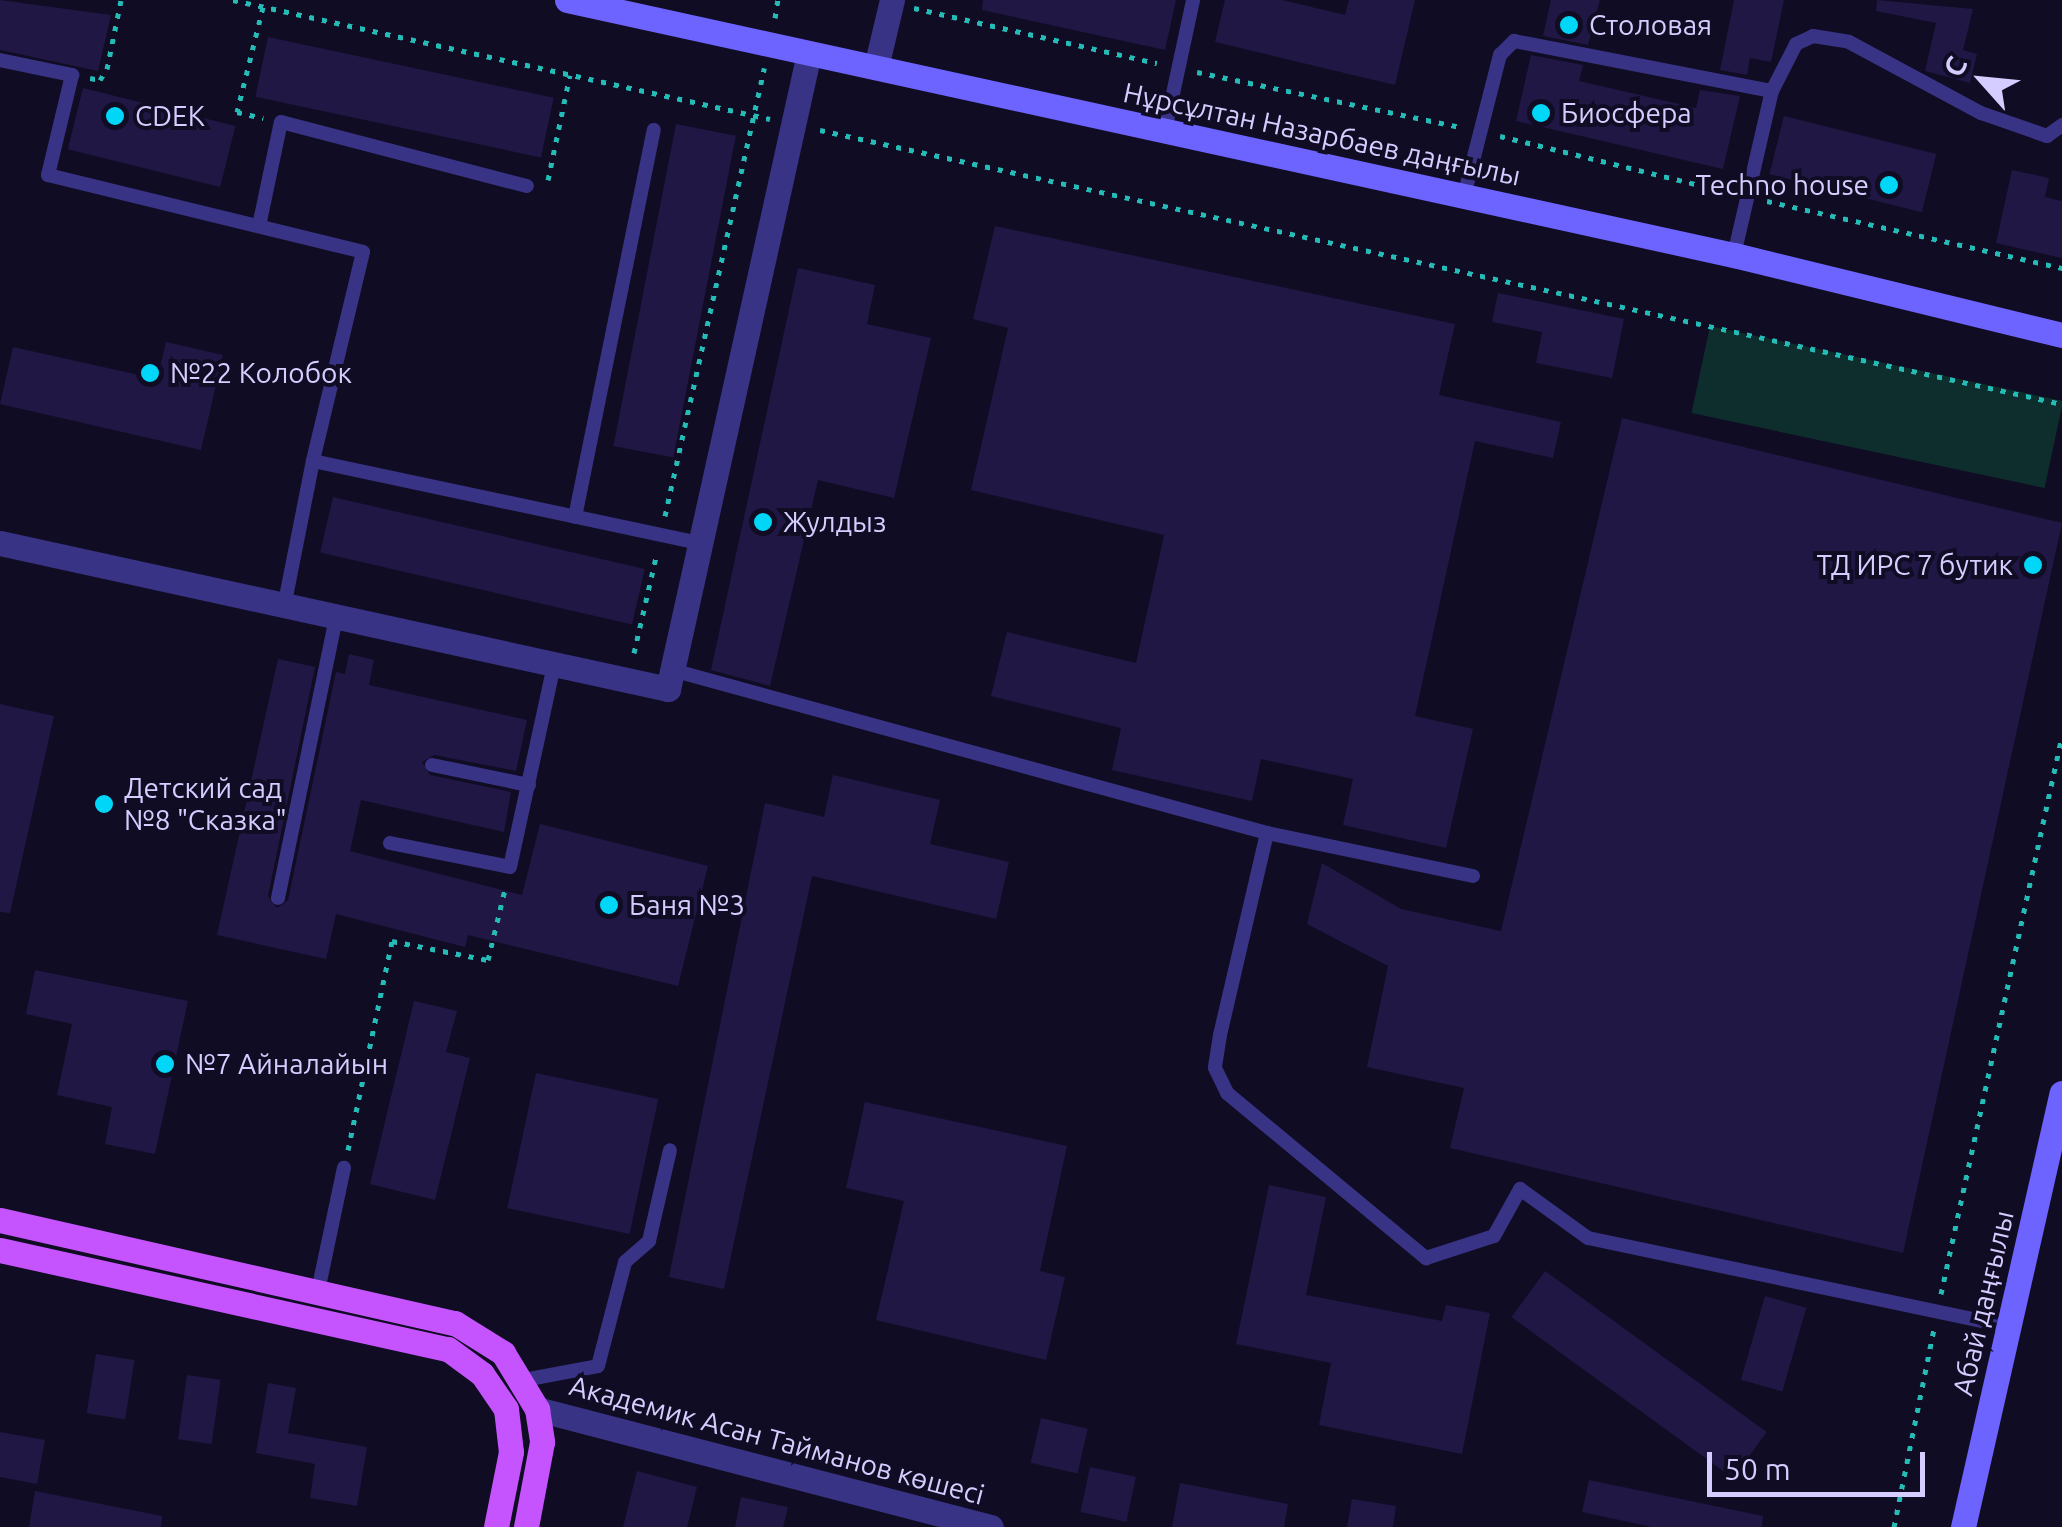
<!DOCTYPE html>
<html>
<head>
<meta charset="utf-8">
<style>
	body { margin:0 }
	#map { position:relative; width:2062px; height:1527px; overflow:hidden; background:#100c23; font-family:Ubuntu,sans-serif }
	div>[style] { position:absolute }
	.green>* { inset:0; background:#0e2d2d; transform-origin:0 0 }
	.building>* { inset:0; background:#211745; transform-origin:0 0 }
	.path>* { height:5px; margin-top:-2.5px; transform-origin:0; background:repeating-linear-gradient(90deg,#25bbb7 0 5px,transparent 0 13px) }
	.lane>* { height:14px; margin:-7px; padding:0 7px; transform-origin:7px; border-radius:7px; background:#393385 }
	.street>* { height:25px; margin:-12.5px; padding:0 12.5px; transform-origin:12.5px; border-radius:12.5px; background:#393385 }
	.secondary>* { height:25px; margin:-12.5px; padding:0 12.5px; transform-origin:12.5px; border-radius:12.5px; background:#6d64ff }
	.primary>* { height:25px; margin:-12.5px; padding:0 12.5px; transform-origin:12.5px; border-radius:12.5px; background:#c554ff }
	.dots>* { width:28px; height:28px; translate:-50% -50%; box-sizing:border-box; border:5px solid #100c23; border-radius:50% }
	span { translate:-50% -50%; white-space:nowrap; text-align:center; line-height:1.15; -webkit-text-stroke:8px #100c23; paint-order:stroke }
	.poi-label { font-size:28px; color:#d5cdff }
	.left { translate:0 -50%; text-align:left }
	.right { translate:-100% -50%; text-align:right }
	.street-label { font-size:28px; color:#d5cdff }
	.north { position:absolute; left:1932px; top:30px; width:100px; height:100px; -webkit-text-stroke:8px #100c23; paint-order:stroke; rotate:297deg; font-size:28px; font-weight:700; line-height:40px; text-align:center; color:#d5cdff }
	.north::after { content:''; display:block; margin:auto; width:35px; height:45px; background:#d5cdff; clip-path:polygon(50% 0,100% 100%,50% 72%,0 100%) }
	.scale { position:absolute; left:1707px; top:1452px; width:218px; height:45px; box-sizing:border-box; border:5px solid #d5cdff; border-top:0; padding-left:12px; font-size:30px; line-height:35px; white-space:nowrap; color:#d5cdff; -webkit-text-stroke:8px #100c23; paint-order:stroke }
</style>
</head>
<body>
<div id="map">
	<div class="green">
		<div style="left:1710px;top:326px;width:361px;height:89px;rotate:12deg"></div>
	</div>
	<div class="building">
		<div style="clip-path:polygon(0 0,111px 15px,98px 71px,0 50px)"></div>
		<div style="clip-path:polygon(983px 0,1176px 0,1165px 50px,982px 10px)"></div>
		<div style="clip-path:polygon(1225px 0,1282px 0,1345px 15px,1349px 0,1415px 0,1395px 85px,1215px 42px)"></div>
		<div style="clip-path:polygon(1551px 0,1600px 0,1588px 45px,1543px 36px)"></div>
		<div style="clip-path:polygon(1734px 0,1784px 0,1771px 62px,1750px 58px,1747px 75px,1720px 70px)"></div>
		<div style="clip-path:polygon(1877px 0,1973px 9px,1963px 50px,1977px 54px,1970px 83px,1925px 71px,1936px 23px,1876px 11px)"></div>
		<div style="left:268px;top:37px;width:292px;height:61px;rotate:12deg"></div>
		<div style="clip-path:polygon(1531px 55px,1583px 65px,1579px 81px,1696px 108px,1700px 90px,1740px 96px,1723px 169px,1516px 121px)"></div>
		<div style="left:83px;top:88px;width:157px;height:63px;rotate:14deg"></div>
		<div style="left:1784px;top:116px;width:157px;height:60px;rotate:14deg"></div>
		<div style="left:676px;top:124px;width:61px;height:328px;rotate:11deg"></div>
		<div style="clip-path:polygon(2012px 170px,2049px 178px,2045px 197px,2062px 201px,2062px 258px,1996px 243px)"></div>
		<div style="clip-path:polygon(995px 226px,1455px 324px,1439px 395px,1561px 422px,1553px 458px,1475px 441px,1415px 716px,1473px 729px,1446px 848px,1343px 825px,1353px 779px,1261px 759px,1252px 801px,1112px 770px,1121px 728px,991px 696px,1007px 632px,1136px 663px,1164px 535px,971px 490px,1008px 328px,973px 319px)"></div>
		<div style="clip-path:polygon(798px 268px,875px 285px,867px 324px,931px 338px,894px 498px,818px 480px,770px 686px,711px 670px)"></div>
		<div style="clip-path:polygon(1498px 293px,1624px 319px,1612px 378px,1536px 363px,1542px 332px,1492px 322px)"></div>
		<div style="clip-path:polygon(166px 342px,223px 355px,201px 450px,0 404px,13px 347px,157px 379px)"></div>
		<div style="clip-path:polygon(1622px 418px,2062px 523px,1903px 1253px,1450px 1148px,1464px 1088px,1367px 1067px,1388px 966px,1307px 924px,1322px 863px,1401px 909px,1501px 931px)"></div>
		<div style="left:333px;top:497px;width:320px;height:57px;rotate:13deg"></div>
		<div style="clip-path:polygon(349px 654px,374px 660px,369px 685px,527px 720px,516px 771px,434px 755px,422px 762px,430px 775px,511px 792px,504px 832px,361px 800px,350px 851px,522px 895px,540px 824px,708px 866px,678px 986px,468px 935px,465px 947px,336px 914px,326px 959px,217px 935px,278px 659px,315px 667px,268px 896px,277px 908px,288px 900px,336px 672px,345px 674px)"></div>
		<div style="clip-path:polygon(0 704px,54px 716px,10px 913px,0 912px)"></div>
		<div style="clip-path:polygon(833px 775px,940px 800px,930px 844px,1009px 862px,996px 919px,812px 876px,724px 1289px,669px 1277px,765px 803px,824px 817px)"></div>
		<div style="clip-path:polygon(35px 970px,188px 1001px,155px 1154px,105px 1144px,112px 1107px,57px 1095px,72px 1024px,26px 1014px)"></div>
		<div style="clip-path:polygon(414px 1001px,457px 1011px,446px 1052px,470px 1058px,435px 1200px,370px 1184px)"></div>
		<div style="left:536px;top:1073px;width:125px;height:138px;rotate:12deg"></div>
		<div style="clip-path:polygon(865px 1102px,1067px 1146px,1040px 1271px,1065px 1277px,1046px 1360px,876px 1320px,904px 1201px,846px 1188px)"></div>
		<div style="clip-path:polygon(1269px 1185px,1326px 1197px,1306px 1295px,1442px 1321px,1446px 1305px,1490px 1313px,1462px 1454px,1319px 1425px,1331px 1363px,1236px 1344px)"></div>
		<div style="left:1545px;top:1271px;width:274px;height:57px;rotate:36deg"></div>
		<div style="left:1765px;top:1296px;width:43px;height:87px;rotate:16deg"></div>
		<div style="left:96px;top:1354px;width:39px;height:60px;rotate:9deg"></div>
		<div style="left:187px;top:1375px;width:34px;height:65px;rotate:8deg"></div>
		<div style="clip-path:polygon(268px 1383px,296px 1388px,288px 1433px,367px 1447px,357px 1506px,310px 1498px,315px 1464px,256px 1453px)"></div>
		<div style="left:1041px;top:1418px;width:48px;height:46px;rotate:13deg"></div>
		<div style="clip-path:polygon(0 1432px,45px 1440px,37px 1484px,0 1477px)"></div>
		<div style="left:1090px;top:1467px;width:47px;height:46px;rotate:12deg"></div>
		<div style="clip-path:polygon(637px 1471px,697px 1487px,687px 1527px,623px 1527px)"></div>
		<div style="clip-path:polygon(1589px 1480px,1763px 1516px,1762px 1527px,1652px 1527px,1582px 1512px)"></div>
		<div style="clip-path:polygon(1180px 1483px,1288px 1504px,1284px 1527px,1172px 1527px)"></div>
		<div style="clip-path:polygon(35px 1491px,162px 1516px,161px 1527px,29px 1527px)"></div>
		<div style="clip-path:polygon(741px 1497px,788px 1507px,783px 1527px,735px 1527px)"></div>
		<div style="clip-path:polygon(1352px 1499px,1396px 1506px,1393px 1527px,1347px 1527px)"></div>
	</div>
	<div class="path">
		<div style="left:233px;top:0;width:550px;rotate:12.49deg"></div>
		<div style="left:263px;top:7px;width:108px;rotate:103.9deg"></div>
		<div style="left:237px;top:112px;width:27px;rotate:13deg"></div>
		<div style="left:914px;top:8px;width:249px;rotate:12.8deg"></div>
		<div style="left:775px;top:18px;width:18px;rotate:-81deg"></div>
		<div style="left:1197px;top:72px;width:269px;rotate:11.8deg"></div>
		<div style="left:90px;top:78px;width:10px;rotate:11deg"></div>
		<div style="left:100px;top:80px;width:13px;rotate:-58deg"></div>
		<div style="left:107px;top:69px;width:70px;rotate:-78.5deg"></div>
		<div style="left:820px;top:130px;width:1272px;rotate:12.44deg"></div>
		<div style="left:1500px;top:136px;width:235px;rotate:13.8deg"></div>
		<div style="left:548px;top:180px;width:107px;rotate:-78.2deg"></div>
		<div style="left:1767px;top:201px;width:303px;rotate:12.8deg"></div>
		<div style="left:665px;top:516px;width:459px;rotate:-77.5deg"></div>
		<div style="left:634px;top:653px;width:98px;rotate:-77.1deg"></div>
		<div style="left:348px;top:1150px;width:214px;rotate:-78.1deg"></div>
		<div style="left:392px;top:941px;width:98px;rotate:11.2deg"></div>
		<div style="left:488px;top:960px;width:77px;rotate:-76.5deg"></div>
		<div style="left:1941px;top:1294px;width:571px;rotate:-77.77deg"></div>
		<div style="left:1894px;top:1527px;width:202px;rotate:-78.6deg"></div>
	</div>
	<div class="lane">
		<div style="left:0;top:60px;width:74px;rotate:11.8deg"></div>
		<div style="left:72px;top:75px;width:103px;rotate:103.5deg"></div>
		<div style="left:48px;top:175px;width:324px;rotate:13.7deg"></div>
		<div style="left:363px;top:252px;width:215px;rotate:103.5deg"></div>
		<div style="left:1165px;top:131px;width:134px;rotate:-77.9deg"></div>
		<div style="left:1464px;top:196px;width:146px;rotate:-75.7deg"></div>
		<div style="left:1500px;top:55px;width:20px;rotate:-45deg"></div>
		<div style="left:1514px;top:41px;width:263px;rotate:11deg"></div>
		<div style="left:1772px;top:91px;width:53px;rotate:-62.9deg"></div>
		<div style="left:1796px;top:44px;width:19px;rotate:-25deg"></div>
		<div style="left:1813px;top:36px;width:36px;rotate:9deg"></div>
		<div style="left:1849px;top:42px;width:150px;rotate:28.3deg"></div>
		<div style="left:1981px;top:113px;width:70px;rotate:19.2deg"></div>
		<div style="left:2047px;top:136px;width:19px;rotate:-36deg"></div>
		<div style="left:259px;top:226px;width:106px;rotate:-78.1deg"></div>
		<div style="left:281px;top:122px;width:254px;rotate:14.6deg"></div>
		<div style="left:1734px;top:255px;width:168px;rotate:-77deg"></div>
		<div style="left:575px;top:517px;width:395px;rotate:-78.5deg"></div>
		<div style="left:284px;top:607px;width:149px;rotate:-78.8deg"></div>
		<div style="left:313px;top:461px;width:394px;rotate:12deg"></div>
		<div style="left:672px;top:670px;width:617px;rotate:15.32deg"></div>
		<div style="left:432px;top:765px;width:99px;rotate:11.7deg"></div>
		<div style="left:390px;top:843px;width:122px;rotate:11.3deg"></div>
		<div style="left:510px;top:867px;width:207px;rotate:-77.7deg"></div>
		<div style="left:1473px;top:876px;width:210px;rotate:-168.2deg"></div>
		<div style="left:1267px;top:833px;width:207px;rotate:103.1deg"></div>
		<div style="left:1220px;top:1035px;width:33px;rotate:99deg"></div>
		<div style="left:1215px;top:1068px;width:28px;rotate:64deg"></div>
		<div style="left:1227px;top:1093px;width:259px;rotate:39.7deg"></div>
		<div style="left:1426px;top:1258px;width:71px;rotate:-17.9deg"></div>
		<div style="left:1494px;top:1236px;width:54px;rotate:-61deg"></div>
		<div style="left:1520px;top:1189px;width:84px;rotate:35.8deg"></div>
		<div style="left:1588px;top:1238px;width:430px;rotate:11.9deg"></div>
		<div style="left:278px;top:898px;width:286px;rotate:-78.3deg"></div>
		<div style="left:318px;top:1291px;width:126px;rotate:-78.1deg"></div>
		<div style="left:524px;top:1380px;width:75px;rotate:-10.7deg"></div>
		<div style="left:598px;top:1366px;width:107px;rotate:-75.4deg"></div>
		<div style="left:625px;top:1262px;width:32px;rotate:-41deg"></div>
		<div style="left:649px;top:1241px;width:93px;rotate:-77deg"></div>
	</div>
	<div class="street">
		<div style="left:876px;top:67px;width:69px;rotate:-76.6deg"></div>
		<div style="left:0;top:543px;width:684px;rotate:12.33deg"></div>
		<div style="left:668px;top:689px;width:651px;rotate:-77.5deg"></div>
		<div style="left:537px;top:1409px;width:469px;rotate:14.6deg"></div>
	</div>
	<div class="secondary">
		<div style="left:567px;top:0;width:1195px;rotate:12.33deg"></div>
		<div style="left:1734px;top:255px;width:338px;rotate:13.7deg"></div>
		<div style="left:1963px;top:1527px;width:445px;rotate:-77.2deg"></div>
	</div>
	<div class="primary">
		<div style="left:0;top:1220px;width:467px;rotate:12.8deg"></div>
		<div style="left:455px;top:1323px;width:57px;rotate:32deg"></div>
		<div style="left:503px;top:1353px;width:66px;rotate:58.7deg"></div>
		<div style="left:537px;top:1409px;width:33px;rotate:81deg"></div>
		<div style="left:542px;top:1442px;width:86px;rotate:100.7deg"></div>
		<div style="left:0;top:1250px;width:459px;rotate:12.5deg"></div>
		<div style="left:448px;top:1349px;width:42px;rotate:36.3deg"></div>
		<div style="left:482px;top:1374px;width:42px;rotate:55.6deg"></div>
		<div style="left:506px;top:1409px;width:43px;rotate:83.4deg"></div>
		<div style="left:511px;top:1452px;width:76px;rotate:101.3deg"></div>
	</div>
	<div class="dots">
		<div style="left:1569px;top:25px;background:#00d7f8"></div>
		<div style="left:1541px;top:113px;background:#00d7f8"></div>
		<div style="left:115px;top:116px;background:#00d7f8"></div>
		<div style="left:1889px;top:185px;background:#00d7f8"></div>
		<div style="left:150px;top:373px;background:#00d7f8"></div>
		<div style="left:763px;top:522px;background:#00d7f8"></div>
		<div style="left:2033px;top:565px;background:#00d7f8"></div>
		<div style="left:104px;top:804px;background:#00d7f8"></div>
		<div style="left:609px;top:905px;background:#00d7f8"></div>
		<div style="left:165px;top:1064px;background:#00d7f8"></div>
	</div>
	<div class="poi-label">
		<span class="left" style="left:1589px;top:25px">Столовая</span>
		<span class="left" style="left:1561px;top:113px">Биосфера</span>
		<span class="left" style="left:135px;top:116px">CDEK</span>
		<span class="right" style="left:1869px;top:185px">Techno house</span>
		<span class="left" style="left:170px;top:373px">№22 Колобок</span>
		<span class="left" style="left:783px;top:522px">Жулдыз</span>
		<span class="right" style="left:2013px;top:565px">ТД ИРС 7 бутик</span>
		<span class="left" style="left:124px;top:804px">Детский сад<br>№8 "Сказка"</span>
		<span class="left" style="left:629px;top:905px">Баня №3</span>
		<span class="left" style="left:185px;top:1064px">№7 Айналайын</span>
	</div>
	<div class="street-label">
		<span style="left:1322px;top:134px;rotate:12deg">Нұрсұлтан Назарбаев даңғылы</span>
		<span style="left:1983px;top:1303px;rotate:-77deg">Абай даңғылы</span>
		<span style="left:777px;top:1440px;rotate:15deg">Академик Асан Тайманов көшесі</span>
	</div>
	<div class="north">С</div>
	<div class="scale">50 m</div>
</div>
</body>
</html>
